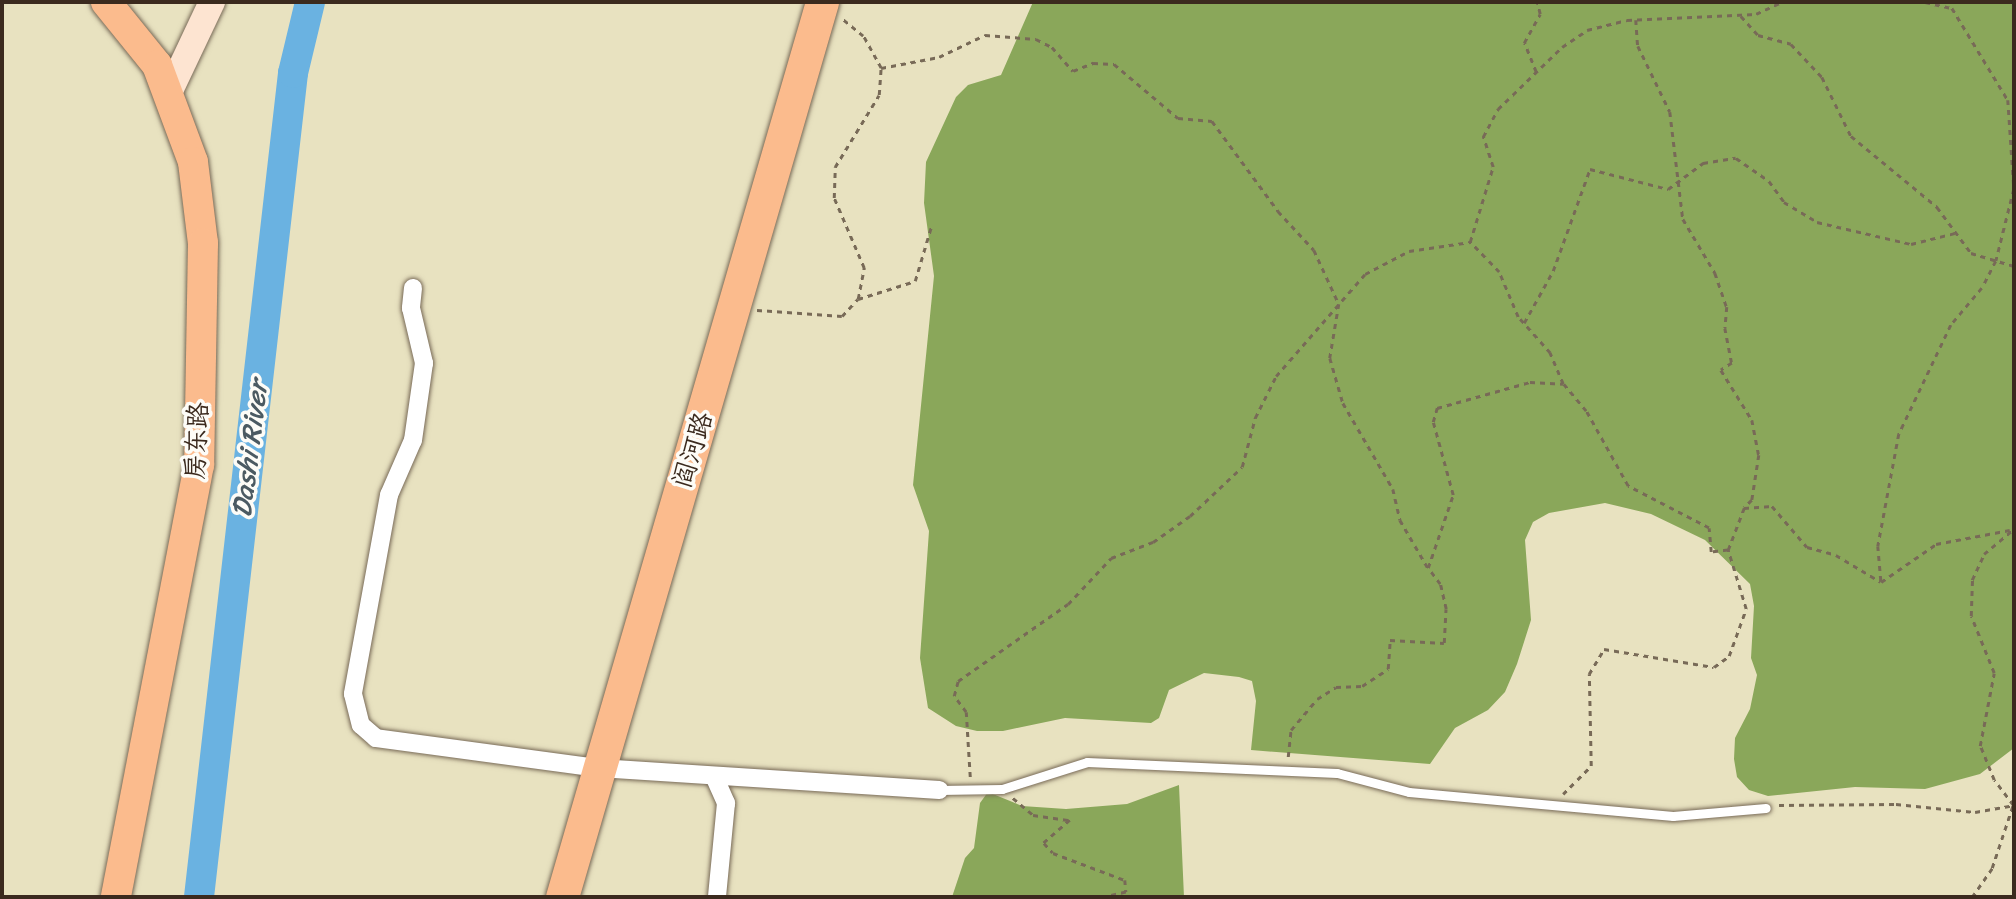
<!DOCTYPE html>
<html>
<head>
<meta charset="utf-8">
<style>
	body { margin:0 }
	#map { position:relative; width:2016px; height:899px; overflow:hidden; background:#e8e2c0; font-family:Sriracha,"LXGW WenKai TC",sans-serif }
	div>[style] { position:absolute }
	.forest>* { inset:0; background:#8aa75a }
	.river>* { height:30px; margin:-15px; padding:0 15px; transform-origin:15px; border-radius:15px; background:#6ab2e1 }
	.path>* { height:2.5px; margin-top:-1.25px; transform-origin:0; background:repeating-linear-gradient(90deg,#786a57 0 5px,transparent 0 10px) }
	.roads { filter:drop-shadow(0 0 2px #786a57) drop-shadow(0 0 2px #786a57) }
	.lane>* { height:9px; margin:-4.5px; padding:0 4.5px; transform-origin:4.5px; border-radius:4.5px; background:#fff }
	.street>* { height:18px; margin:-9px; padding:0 9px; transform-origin:9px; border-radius:9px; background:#fff }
	.secondary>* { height:26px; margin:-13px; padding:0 13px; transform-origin:13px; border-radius:13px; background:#fde4d1 }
	.primary>* { height:30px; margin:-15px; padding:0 15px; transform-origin:15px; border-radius:15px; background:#fbbb8d }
	.highway>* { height:33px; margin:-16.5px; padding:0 16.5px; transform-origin:16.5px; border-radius:16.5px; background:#fbbb8d }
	span { translate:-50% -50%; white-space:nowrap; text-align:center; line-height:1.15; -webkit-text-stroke:7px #fdfcf7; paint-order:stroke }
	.street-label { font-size:26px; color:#3b2a1e }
	.water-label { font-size:28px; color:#4b5a62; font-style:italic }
	.frame { position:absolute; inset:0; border:4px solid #3b2a1e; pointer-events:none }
</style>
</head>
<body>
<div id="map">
	<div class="forest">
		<div style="clip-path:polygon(1033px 2px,2014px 2px,2014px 748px,1980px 774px,1925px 789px,1855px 787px,1768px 796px,1749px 790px,1737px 777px,1734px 759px,1735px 738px,1750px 709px,1757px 675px,1751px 658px,1754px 606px,1750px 584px,1705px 540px,1651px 514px,1605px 503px,1549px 513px,1533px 522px,1525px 540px,1531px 620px,1517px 664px,1505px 692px,1488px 710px,1455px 728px,1430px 764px,1251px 750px,1256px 701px,1252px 681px,1239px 677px,1204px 673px,1169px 690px,1159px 718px,1151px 723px,1065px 718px,1003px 731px,977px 731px,956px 726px,928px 708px,920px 658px,929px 531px,913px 485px,934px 276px,924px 203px,926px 162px,956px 97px,968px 85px,1001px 75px)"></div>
		<div style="clip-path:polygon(1179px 785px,1184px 897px,952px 897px,965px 858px,974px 848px,980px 803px,988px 792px,1022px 806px,1066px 809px,1127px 804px)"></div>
	</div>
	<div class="river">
		<div style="left:199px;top:897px;width:829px;rotate:-83.49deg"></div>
		<div style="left:293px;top:73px;width:73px;rotate:-76.5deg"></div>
	</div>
	<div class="path">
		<div style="left:1925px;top:2px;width:28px;rotate:13deg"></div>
		<div style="left:1952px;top:8px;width:108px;rotate:58.7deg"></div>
		<div style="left:2008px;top:100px;width:89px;rotate:86.1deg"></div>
		<div style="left:2014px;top:189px;width:74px;rotate:104deg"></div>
		<div style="left:1996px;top:261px;width:30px;rotate:117deg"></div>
		<div style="left:1982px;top:288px;width:48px;rotate:130deg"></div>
		<div style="left:1951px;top:325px;width:121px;rotate:115.5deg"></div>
		<div style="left:1899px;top:434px;width:114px;rotate:100.6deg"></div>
		<div style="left:1878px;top:546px;width:36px;rotate:85deg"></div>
		<div style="left:1881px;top:582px;width:67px;rotate:-34.6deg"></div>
		<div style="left:1936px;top:544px;width:75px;rotate:-10.7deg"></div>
		<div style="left:1741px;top:16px;width:25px;rotate:48deg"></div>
		<div style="left:1758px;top:35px;width:34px;rotate:15deg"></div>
		<div style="left:1791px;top:44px;width:45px;rotate:46.8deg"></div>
		<div style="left:1822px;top:77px;width:66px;rotate:63.8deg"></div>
		<div style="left:1851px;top:136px;width:112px;rotate:39.5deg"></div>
		<div style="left:1937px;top:207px;width:57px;rotate:53.5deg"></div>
		<div style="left:1971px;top:253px;width:45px;rotate:16.8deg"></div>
		<div style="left:1636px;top:20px;width:26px;rotate:86deg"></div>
		<div style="left:1638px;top:46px;width:73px;rotate:64.1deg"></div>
		<div style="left:1670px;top:112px;width:108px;rotate:83.1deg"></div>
		<div style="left:1683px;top:219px;width:63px;rotate:59.3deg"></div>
		<div style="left:1715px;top:273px;width:36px;rotate:71deg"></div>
		<div style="left:1727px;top:307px;width:21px;rotate:95deg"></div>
		<div style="left:1725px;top:328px;width:36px;rotate:79deg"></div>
		<div style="left:1732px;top:363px;width:13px;rotate:148deg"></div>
		<div style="left:1721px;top:370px;width:59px;rotate:58.2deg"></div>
		<div style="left:1752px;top:420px;width:36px;rotate:79deg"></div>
		<div style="left:1759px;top:455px;width:46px;rotate:98.8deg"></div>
		<div style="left:1752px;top:500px;width:11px;rotate:135deg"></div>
		<div style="left:881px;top:68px;width:59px;rotate:-10.7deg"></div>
		<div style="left:939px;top:57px;width:51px;rotate:-25.6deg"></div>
		<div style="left:985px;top:35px;width:51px;rotate:4.5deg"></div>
		<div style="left:1036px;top:39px;width:18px;rotate:27deg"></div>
		<div style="left:1052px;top:47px;width:32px;rotate:49deg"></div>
		<div style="left:1073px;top:71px;width:22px;rotate:-22deg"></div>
		<div style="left:1093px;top:63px;width:21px;rotate:3deg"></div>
		<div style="left:1114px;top:64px;width:84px;rotate:40.2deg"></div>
		<div style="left:1178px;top:118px;width:34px;rotate:5deg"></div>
		<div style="left:1212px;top:121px;width:112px;rotate:53.7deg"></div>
		<div style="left:1278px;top:211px;width:53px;rotate:47.3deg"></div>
		<div style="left:1314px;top:250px;width:60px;rotate:65.2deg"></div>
		<div style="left:1339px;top:304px;width:55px;rotate:99.5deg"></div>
		<div style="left:1330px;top:358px;width:47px;rotate:73.9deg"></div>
		<div style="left:1343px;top:403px;width:99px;rotate:59.8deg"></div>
		<div style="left:1393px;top:489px;width:32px;rotate:77deg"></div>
		<div style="left:1400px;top:520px;width:56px;rotate:59.7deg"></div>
		<div style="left:1536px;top:72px;width:31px;rotate:-112deg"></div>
		<div style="left:1524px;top:43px;width:33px;rotate:-61deg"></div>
		<div style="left:1540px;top:14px;width:12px;rotate:-104deg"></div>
		<div style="left:858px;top:299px;width:60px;rotate:-17.5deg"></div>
		<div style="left:915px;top:281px;width:59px;rotate:-73.4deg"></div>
		<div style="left:757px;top:310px;width:85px;rotate:4deg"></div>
		<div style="left:842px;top:316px;width:23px;rotate:-47deg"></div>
		<div style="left:858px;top:299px;width:32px;rotate:-79deg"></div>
		<div style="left:864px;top:268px;width:76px;rotate:-113.2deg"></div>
		<div style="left:834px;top:198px;width:31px;rotate:-88deg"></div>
		<div style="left:835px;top:167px;width:84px;rotate:-58.6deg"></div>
		<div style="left:879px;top:95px;width:27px;rotate:-86deg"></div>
		<div style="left:881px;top:68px;width:37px;rotate:-119deg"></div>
		<div style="left:863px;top:36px;width:26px;rotate:-141deg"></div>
		<div style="left:1524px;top:323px;width:60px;rotate:-60.9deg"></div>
		<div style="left:1553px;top:271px;width:109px;rotate:-70.1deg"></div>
		<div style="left:1590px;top:169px;width:81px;rotate:14.4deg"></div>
		<div style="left:1668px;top:189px;width:44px;rotate:-36.6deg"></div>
		<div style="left:1703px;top:163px;width:33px;rotate:-9deg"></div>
		<div style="left:1736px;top:158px;width:40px;rotate:34.9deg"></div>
		<div style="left:1769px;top:181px;width:26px;rotate:54deg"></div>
		<div style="left:1784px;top:202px;width:39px;rotate:31deg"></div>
		<div style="left:1817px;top:222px;width:97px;rotate:13.2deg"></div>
		<div style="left:1911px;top:244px;width:45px;rotate:-14deg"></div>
		<div style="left:1728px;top:550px;width:45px;rotate:-69.1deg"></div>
		<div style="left:1744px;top:508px;width:28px;rotate:-4deg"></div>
		<div style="left:1772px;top:506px;width:54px;rotate:49.5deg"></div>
		<div style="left:1807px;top:547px;width:30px;rotate:15deg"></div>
		<div style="left:1836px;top:555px;width:52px;rotate:31deg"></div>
		<div style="left:1288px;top:757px;width:27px;rotate:-84deg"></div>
		<div style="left:1291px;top:730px;width:40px;rotate:-50deg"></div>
		<div style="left:1317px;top:699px;width:22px;rotate:-32deg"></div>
		<div style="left:1336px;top:687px;width:26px;rotate:-2deg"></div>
		<div style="left:1362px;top:686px;width:31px;rotate:-33deg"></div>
		<div style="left:1388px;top:669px;width:29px;rotate:-86deg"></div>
		<div style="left:1390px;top:640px;width:54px;rotate:3.2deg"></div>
		<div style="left:1444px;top:643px;width:34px;rotate:-87deg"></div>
		<div style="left:1446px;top:609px;width:26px;rotate:-103deg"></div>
		<div style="left:1440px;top:584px;width:20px;rotate:-127deg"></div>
		<div style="left:1428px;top:568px;width:77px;rotate:-71.1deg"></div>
		<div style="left:1453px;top:495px;width:76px;rotate:-105.3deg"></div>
		<div style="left:1433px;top:422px;width:15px;rotate:-74deg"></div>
		<div style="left:1437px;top:408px;width:97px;rotate:-15.6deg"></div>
		<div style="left:1530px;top:382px;width:33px;rotate:3deg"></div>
		<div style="left:970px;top:777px;width:65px;rotate:-93.5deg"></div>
		<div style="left:966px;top:712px;width:20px;rotate:-127deg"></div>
		<div style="left:954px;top:696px;width:16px;rotate:-75deg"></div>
		<div style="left:958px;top:681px;width:134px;rotate:-35deg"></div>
		<div style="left:1068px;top:604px;width:63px;rotate:-46.9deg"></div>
		<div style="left:1111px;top:558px;width:45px;rotate:-20.9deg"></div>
		<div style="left:1153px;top:542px;width:45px;rotate:-35.1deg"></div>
		<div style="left:1190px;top:516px;width:71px;rotate:-43.3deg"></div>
		<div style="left:1242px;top:467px;width:51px;rotate:-75.1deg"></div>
		<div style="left:1255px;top:418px;width:47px;rotate:-63.4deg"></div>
		<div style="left:1276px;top:376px;width:135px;rotate:-48.9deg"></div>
		<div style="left:1365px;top:274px;width:50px;rotate:-27.6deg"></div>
		<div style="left:1409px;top:251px;width:62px;rotate:-8.4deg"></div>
		<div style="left:1563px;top:794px;width:40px;rotate:-45deg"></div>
		<div style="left:1591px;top:766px;width:92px;rotate:-91.2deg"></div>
		<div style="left:1589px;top:674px;width:29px;rotate:-59deg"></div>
		<div style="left:1604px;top:649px;width:111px;rotate:9.3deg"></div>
		<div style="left:1714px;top:667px;width:19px;rotate:-36deg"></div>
		<div style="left:1729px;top:656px;width:50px;rotate:-70.1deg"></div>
		<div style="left:1746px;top:609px;width:62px;rotate:-107deg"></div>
		<div style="left:1728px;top:550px;width:17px;rotate:173deg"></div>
		<div style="left:1711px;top:552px;width:24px;rotate:-95deg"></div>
		<div style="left:1709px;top:528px;width:91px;rotate:-152.6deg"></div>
		<div style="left:1628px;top:486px;width:86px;rotate:-119.2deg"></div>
		<div style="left:1586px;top:411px;width:35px;rotate:-130deg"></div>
		<div style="left:1563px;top:384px;width:34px;rotate:-113deg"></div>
		<div style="left:1550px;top:353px;width:48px;rotate:-131.6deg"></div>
		<div style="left:1518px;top:317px;width:49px;rotate:-112.9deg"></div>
		<div style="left:1499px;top:272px;width:42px;rotate:-134deg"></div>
		<div style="left:1470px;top:242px;width:78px;rotate:-73deg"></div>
		<div style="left:1493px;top:167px;width:32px;rotate:-108deg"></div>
		<div style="left:1483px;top:137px;width:32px;rotate:-62deg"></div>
		<div style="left:1498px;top:109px;width:89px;rotate:-44.1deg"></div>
		<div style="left:1562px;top:47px;width:30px;rotate:-34deg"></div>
		<div style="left:1587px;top:30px;width:41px;rotate:-14deg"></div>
		<div style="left:1627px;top:20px;width:129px;rotate:-2.7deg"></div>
		<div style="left:1756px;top:14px;width:29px;rotate:-25deg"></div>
		<div style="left:1013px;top:798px;width:26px;rotate:40deg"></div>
		<div style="left:1033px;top:815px;width:37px;rotate:8deg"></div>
		<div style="left:1070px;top:820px;width:35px;rotate:139deg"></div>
		<div style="left:1044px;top:843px;width:13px;rotate:48deg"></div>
		<div style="left:1053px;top:853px;width:77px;rotate:20.6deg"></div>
		<div style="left:1125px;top:880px;width:12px;rotate:85deg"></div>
		<div style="left:1126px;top:892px;width:23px;rotate:167deg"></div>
		<div style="left:1779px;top:805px;width:117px;rotate:-0.5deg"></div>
		<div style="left:1896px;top:804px;width:79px;rotate:5.8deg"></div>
		<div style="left:1975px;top:812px;width:39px;rotate:-10deg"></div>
		<div style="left:1065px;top:897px;width:26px"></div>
		<div style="left:1972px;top:897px;width:35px;rotate:-55deg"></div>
		<div style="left:1992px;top:868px;width:66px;rotate:-71.6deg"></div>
		<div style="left:2013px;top:805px;width:31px;rotate:-127deg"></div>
		<div style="left:1994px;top:780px;width:37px;rotate:-112deg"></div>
		<div style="left:1980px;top:746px;width:74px;rotate:-79.1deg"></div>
		<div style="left:1994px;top:673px;width:61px;rotate:-112deg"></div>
		<div style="left:1971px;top:616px;width:36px;rotate:-88deg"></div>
		<div style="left:1972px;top:580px;width:29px;rotate:-65deg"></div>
		<div style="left:1984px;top:554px;width:39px;rotate:-40deg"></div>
	</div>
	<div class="roads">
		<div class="lane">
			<div style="left:939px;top:790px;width:63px;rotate:-0.9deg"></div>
			<div style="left:1002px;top:789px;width:89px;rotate:-17.6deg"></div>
			<div style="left:1087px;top:762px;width:250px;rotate:2.5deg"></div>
			<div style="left:1337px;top:773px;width:74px;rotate:14.8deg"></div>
			<div style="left:1409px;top:792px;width:265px;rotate:5.2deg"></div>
			<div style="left:1673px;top:816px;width:93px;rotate:-4.9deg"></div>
		</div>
		<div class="street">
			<div style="left:413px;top:288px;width:20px;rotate:96deg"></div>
			<div style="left:411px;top:308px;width:57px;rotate:76.7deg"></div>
			<div style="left:424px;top:363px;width:78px;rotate:98.1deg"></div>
			<div style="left:413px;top:440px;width:60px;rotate:113.6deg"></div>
			<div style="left:389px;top:495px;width:202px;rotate:100.3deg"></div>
			<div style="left:353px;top:694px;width:32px;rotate:76deg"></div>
			<div style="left:361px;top:725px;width:20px;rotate:41deg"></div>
			<div style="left:376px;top:738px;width:225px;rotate:7.7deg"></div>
			<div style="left:599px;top:768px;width:341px;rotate:3.7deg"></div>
			<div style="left:714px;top:776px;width:30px;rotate:66deg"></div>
			<div style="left:726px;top:803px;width:94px;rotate:95.5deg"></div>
		</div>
		<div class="secondary">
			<div style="left:168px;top:95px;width:103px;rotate:-64.7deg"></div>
		</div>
		<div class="primary">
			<div style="left:106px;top:2px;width:81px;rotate:51deg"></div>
			<div style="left:157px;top:65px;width:103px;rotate:69.6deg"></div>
			<div style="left:193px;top:162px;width:82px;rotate:83deg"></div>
			<div style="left:203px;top:243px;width:222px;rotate:91deg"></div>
			<div style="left:199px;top:465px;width:440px;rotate:100.9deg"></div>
		</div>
		<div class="highway">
			<div style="left:562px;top:897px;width:932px;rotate:-73.8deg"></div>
		</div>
	</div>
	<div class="street-label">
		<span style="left:197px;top:441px;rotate:-87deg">房东路</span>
		<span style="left:693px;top:450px;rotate:-73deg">阎河路</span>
	</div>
	<div class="water-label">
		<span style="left:250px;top:449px;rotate:-83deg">Dashi River</span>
	</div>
	<div class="frame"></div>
</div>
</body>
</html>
